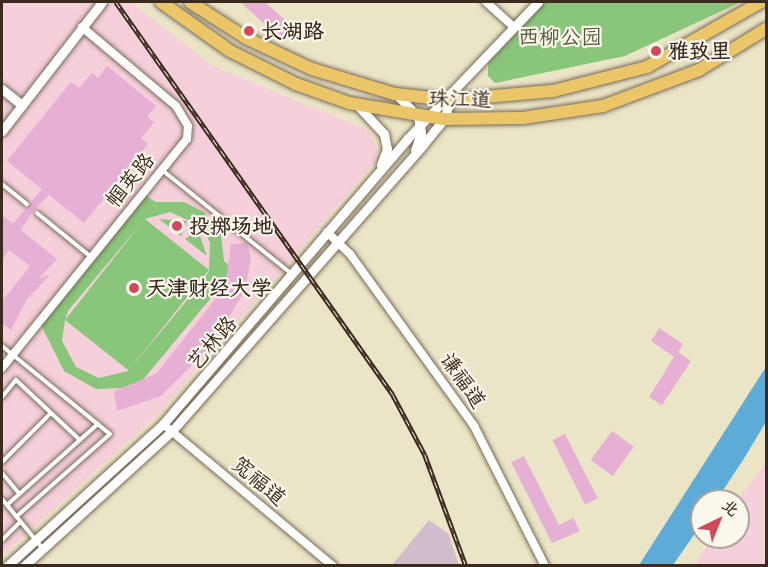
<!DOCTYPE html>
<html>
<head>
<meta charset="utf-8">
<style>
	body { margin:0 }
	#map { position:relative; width:768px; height:567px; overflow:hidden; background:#ebe5c7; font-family:"Patrick Hand","LXGW WenKai TC",sans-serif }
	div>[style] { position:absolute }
	.built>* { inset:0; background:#f5cfd9 }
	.industrial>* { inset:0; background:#d1bdcb }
	.green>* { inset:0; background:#89c67b }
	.water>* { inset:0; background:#5fabd7 }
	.building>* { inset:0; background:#e6afd4; transform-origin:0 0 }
	.roads { filter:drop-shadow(0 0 2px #796b59) drop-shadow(0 0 2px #796b59) }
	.service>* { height:4px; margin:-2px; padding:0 2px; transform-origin:2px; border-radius:2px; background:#fff }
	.minor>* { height:8px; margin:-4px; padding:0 4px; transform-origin:4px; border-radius:4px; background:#fff }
	.tertiary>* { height:9px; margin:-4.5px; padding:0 4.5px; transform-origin:4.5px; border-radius:4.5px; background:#fff }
	.primary>* { height:12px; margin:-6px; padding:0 6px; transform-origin:6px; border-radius:6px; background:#ebc669 }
	.rail>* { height:4.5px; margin-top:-2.25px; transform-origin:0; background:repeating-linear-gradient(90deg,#fbf7ec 0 7px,#3b2a1e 0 14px); box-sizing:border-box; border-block:2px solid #3b2a1e }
	.dots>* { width:16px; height:16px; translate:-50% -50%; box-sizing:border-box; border:3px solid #fbf7ec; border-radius:50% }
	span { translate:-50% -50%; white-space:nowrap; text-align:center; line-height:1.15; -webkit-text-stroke:4.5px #fbf7ec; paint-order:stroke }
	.poi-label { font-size:21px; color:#3b2a1e; font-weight:700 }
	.left { translate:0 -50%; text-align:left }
	.park-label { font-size:21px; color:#52593a }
	.street-label { font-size:21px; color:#3b2a1e }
	.frame { position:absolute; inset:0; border:3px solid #3b2a1e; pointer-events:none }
	.north { position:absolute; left:690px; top:489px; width:60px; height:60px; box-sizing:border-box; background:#fbf7ec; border:2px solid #aea59a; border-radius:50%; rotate:43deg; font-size:16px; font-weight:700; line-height:24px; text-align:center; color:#3b2a1e }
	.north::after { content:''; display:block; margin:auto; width:21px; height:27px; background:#d1495b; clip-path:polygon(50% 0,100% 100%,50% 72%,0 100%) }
</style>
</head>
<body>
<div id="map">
	<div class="built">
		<div style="clip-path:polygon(2px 2px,131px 2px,213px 66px,368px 130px,378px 151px,374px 163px,158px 414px,2px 556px)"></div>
		<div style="clip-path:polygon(766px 463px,766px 565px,694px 565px,713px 537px,738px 537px,737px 501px)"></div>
	</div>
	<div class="industrial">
		<div style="clip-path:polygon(429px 520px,448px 533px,459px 565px,392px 565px)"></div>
	</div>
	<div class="green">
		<div style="clip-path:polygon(545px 2px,741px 2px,625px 56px,495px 83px,488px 76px,488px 63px)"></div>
		<div style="clip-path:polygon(evenodd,146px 195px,155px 202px,184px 202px,204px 212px,221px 235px,224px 261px,234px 270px,132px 393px,124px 388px,96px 389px,64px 371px,41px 325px,146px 195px,170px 212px,201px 226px,210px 243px,209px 270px,145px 219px,170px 212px,146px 195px,143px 221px,65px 320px,68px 311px,143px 221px,146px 195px,209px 271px,203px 281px,129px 370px,208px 271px,209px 271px,146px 195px,65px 320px,128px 370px,128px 371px,99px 378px,76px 367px,62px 341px,65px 320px)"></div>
		<div style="clip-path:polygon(159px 219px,187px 221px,186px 224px,181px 236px)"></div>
		<div style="clip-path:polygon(198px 230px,207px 256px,185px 239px)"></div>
	</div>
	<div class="water">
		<div style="clip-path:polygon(766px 367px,766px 422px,743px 460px,716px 501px,702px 501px,702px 523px,673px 565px,639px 565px)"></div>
	</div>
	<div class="building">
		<div style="clip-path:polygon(240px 2px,265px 2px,296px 30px,285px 42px)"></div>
		<div style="clip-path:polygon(107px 66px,156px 106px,147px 117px,154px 122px,141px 138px,148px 144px,84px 223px,49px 195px,33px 211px,21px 230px,57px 259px,39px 278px,50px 275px,27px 299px,11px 330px,2px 323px,2px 301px,30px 266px,9px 250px,2px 260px,2px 215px,13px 224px,42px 189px,7px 161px,71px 82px,79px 88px,92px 73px,98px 78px)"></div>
		<div style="clip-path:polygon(247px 243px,251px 258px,245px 291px,211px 346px,161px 396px,117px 411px,114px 391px,156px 374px,225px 287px,231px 244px)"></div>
		<div style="clip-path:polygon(659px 328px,683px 344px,678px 352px,691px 361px,662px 405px,649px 397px,674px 357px,651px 341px)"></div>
		<div style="left:612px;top:431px;width:27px;height:36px;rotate:36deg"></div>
		<div style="left:565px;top:434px;width:72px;height:14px;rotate:63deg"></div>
		<div style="clip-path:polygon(524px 456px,559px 525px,573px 518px,580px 531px,552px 543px,511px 462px)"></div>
	</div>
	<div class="roads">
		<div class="service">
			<div style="left:162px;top:170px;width:166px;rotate:38.7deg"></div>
			<div style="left:2px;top:184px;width:32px;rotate:39deg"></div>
			<div style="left:37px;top:213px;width:68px;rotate:39.1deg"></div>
			<div style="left:2px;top:346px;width:139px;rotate:39.2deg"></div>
			<div style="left:110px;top:434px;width:125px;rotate:138.6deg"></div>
			<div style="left:2px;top:397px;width:22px;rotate:-51deg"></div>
			<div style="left:16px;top:380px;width:88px;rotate:43.2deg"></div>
			<div style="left:2px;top:462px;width:69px;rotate:-45deg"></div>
			<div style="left:2px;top:473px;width:26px;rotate:50deg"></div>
			<div style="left:2px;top:499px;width:8px;rotate:50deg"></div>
			<div style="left:2px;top:540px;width:25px;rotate:-45deg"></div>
			<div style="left:43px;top:549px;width:57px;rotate:-129.3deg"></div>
			<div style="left:7px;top:505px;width:122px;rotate:-41.7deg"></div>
		</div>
		<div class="minor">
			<div style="left:486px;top:2px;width:38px;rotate:42deg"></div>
			<div style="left:327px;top:232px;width:32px;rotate:44deg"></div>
			<div style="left:350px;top:254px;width:212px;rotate:54.2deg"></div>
			<div style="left:474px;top:426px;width:157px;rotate:63.1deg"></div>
			<div style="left:2px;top:368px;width:294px;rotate:-51.1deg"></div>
			<div style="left:187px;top:139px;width:13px;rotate:-86deg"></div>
			<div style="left:188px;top:126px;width:23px;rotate:-121deg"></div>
			<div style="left:176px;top:106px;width:123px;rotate:-140deg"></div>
			<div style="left:163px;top:424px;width:222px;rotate:39.9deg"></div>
		</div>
		<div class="tertiary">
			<div style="left:2px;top:89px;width:26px;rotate:39deg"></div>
			<div style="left:398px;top:96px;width:29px;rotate:46deg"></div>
			<div style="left:418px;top:117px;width:16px;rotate:79deg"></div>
			<div style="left:421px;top:133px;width:18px;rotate:109deg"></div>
			<div style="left:359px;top:107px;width:37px;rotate:47deg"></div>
			<div style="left:384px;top:134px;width:15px;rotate:79deg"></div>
			<div style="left:387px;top:149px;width:17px;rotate:111deg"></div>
			<div style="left:2px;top:131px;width:163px;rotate:-52.2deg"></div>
			<div style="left:7px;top:566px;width:211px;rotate:-42.3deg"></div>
			<div style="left:163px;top:424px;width:377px;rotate:-49.4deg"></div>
			<div style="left:408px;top:138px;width:188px;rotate:-46.3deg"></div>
			<div style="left:24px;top:566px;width:199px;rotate:-42.4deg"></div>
			<div style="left:171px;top:432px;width:381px;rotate:-48.7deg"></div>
			<div style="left:422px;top:146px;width:35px;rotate:-51deg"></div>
			<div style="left:444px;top:119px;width:20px;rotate:-72deg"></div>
		</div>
		<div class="primary">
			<div style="left:161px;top:2px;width:85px;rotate:35.4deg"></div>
			<div style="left:230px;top:51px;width:74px;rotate:26.6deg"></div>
			<div style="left:296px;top:84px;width:56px;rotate:19.7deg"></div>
			<div style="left:349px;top:103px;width:96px;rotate:9.6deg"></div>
			<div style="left:444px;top:119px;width:79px;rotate:-0.7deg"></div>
			<div style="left:523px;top:118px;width:81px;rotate:-8.5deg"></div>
			<div style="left:603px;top:106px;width:103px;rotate:-20.6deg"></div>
			<div style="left:699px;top:70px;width:79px;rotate:-31.5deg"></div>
			<div style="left:190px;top:2px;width:67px;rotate:32.7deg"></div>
			<div style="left:246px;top:38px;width:73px;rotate:25.2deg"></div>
			<div style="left:312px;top:69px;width:87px;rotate:16.8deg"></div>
			<div style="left:395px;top:94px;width:55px;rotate:6.2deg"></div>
			<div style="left:450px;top:100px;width:103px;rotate:-5deg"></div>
			<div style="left:553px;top:91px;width:97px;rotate:-14.3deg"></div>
			<div style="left:647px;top:67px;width:131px;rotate:-29.7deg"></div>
		</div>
	</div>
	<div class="rail">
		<div style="left:116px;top:2px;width:481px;rotate:54.8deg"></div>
		<div style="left:393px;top:395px;width:68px;rotate:61.9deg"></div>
		<div style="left:425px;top:455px;width:118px;rotate:69.7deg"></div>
	</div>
	<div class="dots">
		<div style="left:249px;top:31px;background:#d1495b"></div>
		<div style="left:656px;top:51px;background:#d1495b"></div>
		<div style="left:177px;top:226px;background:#d1495b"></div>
		<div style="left:134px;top:288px;background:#d1495b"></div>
	</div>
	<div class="poi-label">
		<span class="left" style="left:261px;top:31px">长湖路</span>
		<span class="left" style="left:668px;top:51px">雅致里</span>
		<span class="left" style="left:189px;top:226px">投掷场地</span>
		<span class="left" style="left:146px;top:288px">天津财经大学</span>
	</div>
	<div class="park-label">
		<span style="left:560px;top:37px">西柳公园</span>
	</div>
	<div class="street-label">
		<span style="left:460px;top:99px;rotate:2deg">珠江道</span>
		<span style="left:130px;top:180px;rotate:-51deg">帼英路</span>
		<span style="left:212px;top:343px;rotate:-49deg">艺林路</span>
		<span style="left:463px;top:380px;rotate:55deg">谦福道</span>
		<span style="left:259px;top:481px;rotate:40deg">宽福道</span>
	</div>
	<div class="frame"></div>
	<div class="north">北</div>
</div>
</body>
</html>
